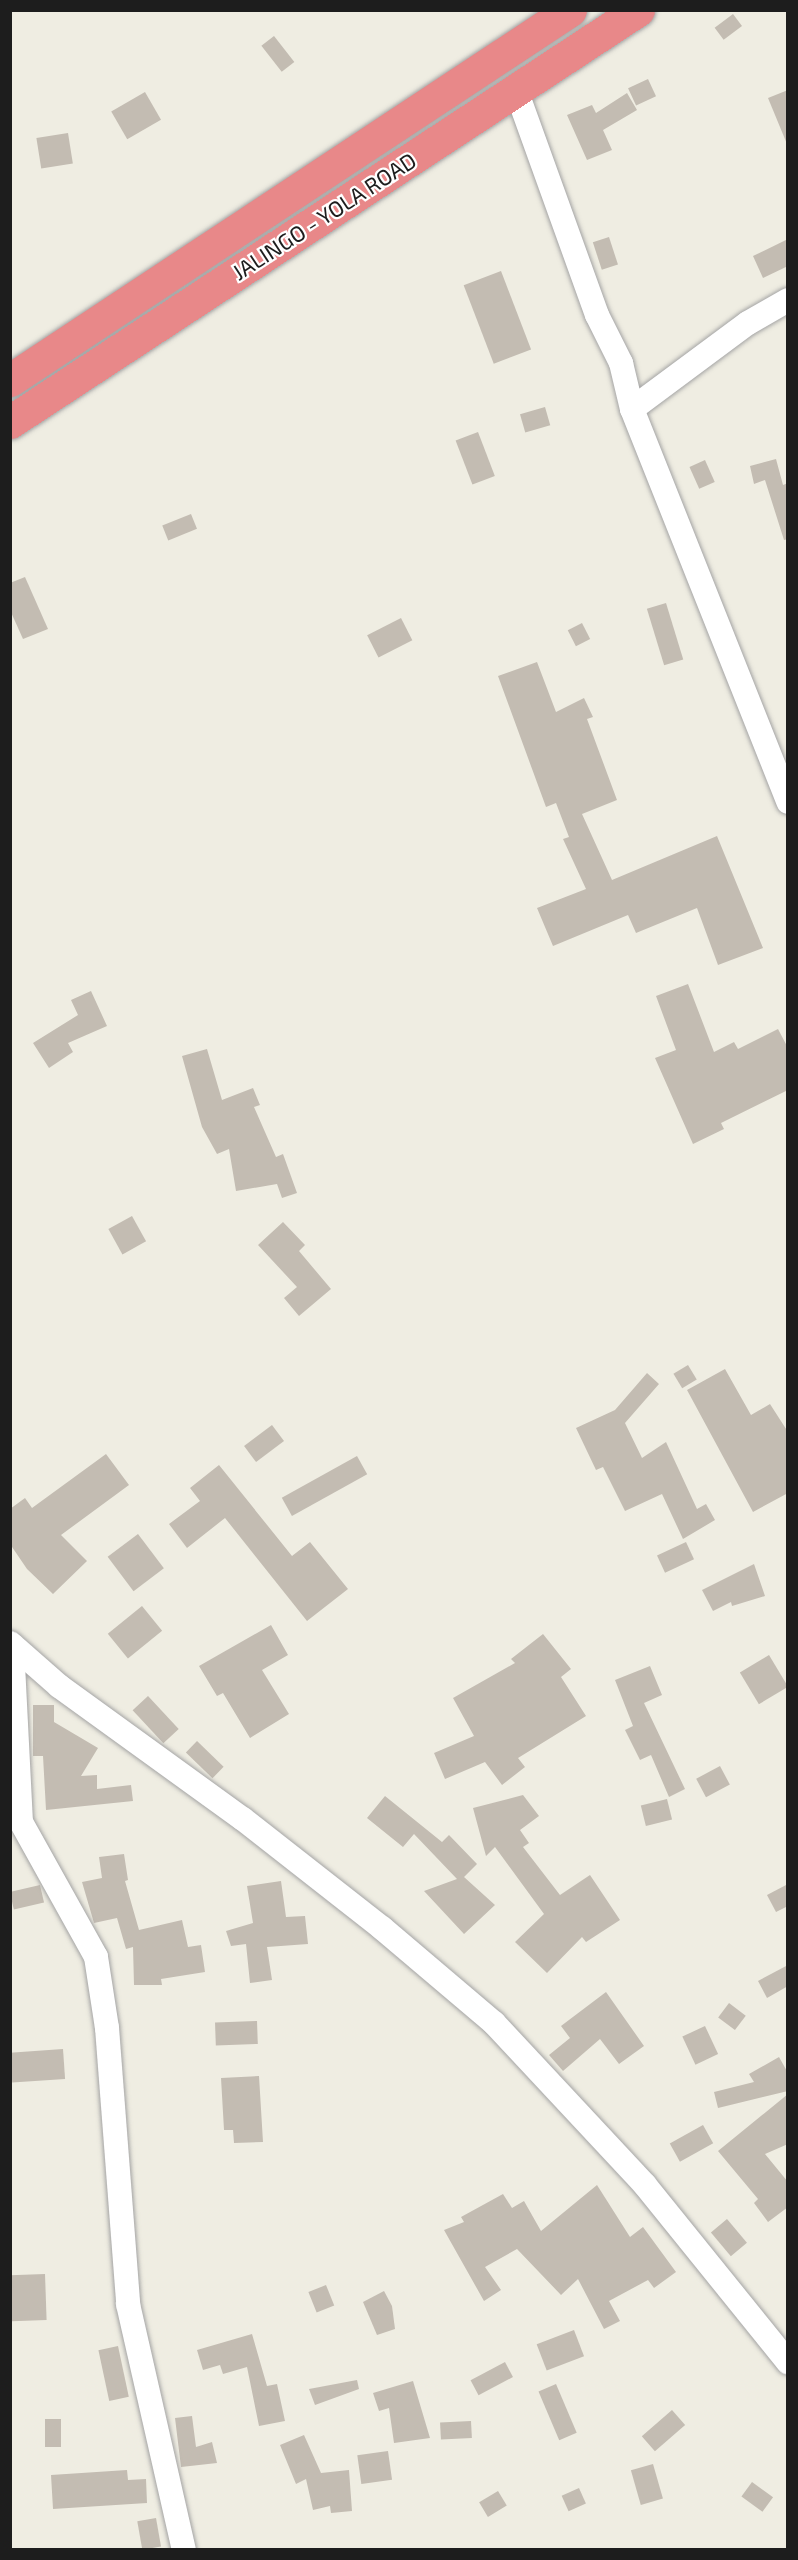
<!DOCTYPE html>
<html>
<head>
<meta charset="utf-8">
<style>
	body { margin:0 }
	#map { position:relative; width:798px; height:2560px; overflow:hidden; background:#efede2; font-family:"Exo 2",sans-serif }
	div>[style] { position:absolute }
	.building>* { inset:0; background:#c3bcb2; transform-origin:0 0 }
	.roads { filter:drop-shadow(0 0 2px #a4a4a4) drop-shadow(0 0 2px #a4a4a4) }
	.street>* { height:24px; margin:-12px; padding:0 12px; transform-origin:12px; border-radius:12px; background:#fff }
	.highway>* { height:33px; margin:-16.5px; padding:0 16.5px; transform-origin:16.5px; border-radius:16.5px; background:#e88889 }
	span { translate:-50% -50%; white-space:nowrap; text-align:center; line-height:1.15; -webkit-text-stroke:4.5px #fff; paint-order:stroke }
	.street-label { font-size:22px; color:#1d1d1d }
	.frame { position:absolute; inset:0; border:12px solid #1d1d1d; pointer-events:none }
</style>
</head>
<body>
<div id="map">
	<div class="building">
		<div style="left:733px;top:14px;width:15px;height:23px;rotate:53deg"></div>
		<div style="left:274px;top:36px;width:33px;height:16px;rotate:52deg"></div>
		<div style="left:648px;top:79px;width:19px;height:22px;rotate:65deg"></div>
		<div style="clip-path:polygon(788px 90px,788px 144px,787px 144px,768px 98px)"></div>
		<div style="left:145px;top:92px;width:32px;height:39px;rotate:60deg"></div>
		<div style="clip-path:polygon(627px 93px,637px 110px,603px 130px,612px 150px,587px 160px,567px 115px,592px 105px,596px 113px)"></div>
		<div style="left:68px;top:133px;width:31px;height:32px;rotate:81deg"></div>
		<div style="left:609px;top:237px;width:29px;height:17px;rotate:72deg"></div>
		<div style="clip-path:polygon(788px 239px,788px 266px,763px 278px,753px 256px)"></div>
		<div style="left:501px;top:271px;width:84px;height:40px;rotate:69deg"></div>
		<div style="left:545px;top:407px;width:19px;height:26px;rotate:74deg"></div>
		<div style="left:478px;top:432px;width:47px;height:24px;rotate:69deg"></div>
		<div style="clip-path:polygon(776px 459px,783px 485px,788px 483px,788px 539px,784px 540px,765px 480px,754px 484px,750px 466px)"></div>
		<div style="left:705px;top:460px;width:24px;height:17px;rotate:66deg"></div>
		<div style="left:191px;top:514px;width:16px;height:31px;rotate:68deg"></div>
		<div style="clip-path:polygon(25px 577px,48px 629px,23px 639px,10px 610px,10px 583px)"></div>
		<div style="left:666px;top:603px;width:59px;height:20px;rotate:73deg"></div>
		<div style="left:401px;top:618px;width:25px;height:38px;rotate:63deg"></div>
		<div style="left:582px;top:623px;width:18px;height:16px;rotate:63deg"></div>
		<div style="clip-path:polygon(537px 662px,556px 712px,584px 698px,593px 717px,587px 719px,617px 800px,582px 814px,612px 880px,717px 836px,763px 948px,718px 965px,697px 908px,636px 933px,628px 915px,553px 946px,537px 908px,586px 889px,563px 839px,569px 837px,556px 803px,546px 807px,498px 676px)"></div>
		<div style="clip-path:polygon(688px 984px,714px 1052px,734px 1042px,738px 1049px,778px 1029px,788px 1048px,788px 1090px,721px 1123px,724px 1129px,693px 1144px,655px 1058px,676px 1050px,656px 996px)"></div>
		<div style="clip-path:polygon(91px 991px,107px 1026px,68px 1043px,73px 1052px,49px 1068px,33px 1043px,78px 1015px,71px 1000px)"></div>
		<div style="clip-path:polygon(207px 1049px,222px 1100px,253px 1088px,260px 1105px,254px 1107px,276px 1157px,283px 1154px,297px 1193px,282px 1198px,277px 1184px,236px 1191px,229px 1149px,217px 1154px,202px 1127px,182px 1056px)"></div>
		<div style="left:132px;top:1216px;width:29px;height:27px;rotate:61deg"></div>
		<div style="clip-path:polygon(283px 1222px,305px 1245px,299px 1251px,331px 1289px,299px 1316px,284px 1298px,297px 1287px,258px 1245px)"></div>
		<div style="left:688px;top:1365px;width:17px;height:17px;rotate:59deg"></div>
		<div style="clip-path:polygon(725px 1369px,751px 1415px,770px 1404px,788px 1432px,788px 1493px,753px 1512px,687px 1390px)"></div>
		<div style="clip-path:polygon(647px 1373px,659px 1384px,625px 1423px,642px 1458px,666px 1442px,697px 1509px,706px 1504px,715px 1520px,683px 1539px,662px 1494px,625px 1511px,603px 1467px,596px 1470px,576px 1428px,615px 1410px)"></div>
		<div style="left:272px;top:1425px;width:20px;height:35px;rotate:53deg"></div>
		<div style="clip-path:polygon(106px 1454px,129px 1485px,61px 1535px,87px 1561px,53px 1594px,27px 1569px,10px 1544px,10px 1509px,25px 1498px,32px 1508px)"></div>
		<div style="left:357px;top:1456px;width:21px;height:86px;rotate:61deg"></div>
		<div style="clip-path:polygon(219px 1465px,292px 1556px,310px 1542px,348px 1589px,307px 1621px,225px 1518px,187px 1548px,169px 1524px,200px 1501px,190px 1488px)"></div>
		<div style="left:138px;top:1534px;width:43px;height:38px;rotate:53deg"></div>
		<div style="left:686px;top:1542px;width:19px;height:32px;rotate:65deg"></div>
		<div style="clip-path:polygon(754px 1564px,765px 1596px,732px 1606px,731px 1602px,713px 1611px,702px 1590px)"></div>
		<div style="left:142px;top:1606px;width:32px;height:44px;rotate:51deg"></div>
		<div style="clip-path:polygon(271px 1625px,288px 1655px,262px 1670px,289px 1714px,250px 1738px,223px 1693px,217px 1696px,199px 1666px)"></div>
		<div style="clip-path:polygon(543px 1634px,571px 1669px,561px 1677px,586px 1716px,518px 1758px,525px 1767px,502px 1785px,485px 1762px,445px 1779px,434px 1753px,474px 1736px,453px 1698px,515px 1663px,511px 1659px)"></div>
		<div style="left:769px;top:1655px;width:37px;height:34px;rotate:59deg"></div>
		<div style="clip-path:polygon(650px 1666px,662px 1695px,644px 1703px,685px 1789px,669px 1797px,651px 1755px,640px 1760px,625px 1730px,633px 1726px,615px 1680px)"></div>
		<div style="left:148px;top:1696px;width:45px;height:21px;rotate:47deg"></div>
		<div style="clip-path:polygon(33px 1705px,54px 1705px,54px 1722px,98px 1748px,81px 1776px,97px 1775px,97px 1789px,131px 1785px,133px 1801px,46px 1810px,43px 1756px,33px 1756px)"></div>
		<div style="left:197px;top:1741px;width:37px;height:16px;rotate:44deg"></div>
		<div style="left:720px;top:1766px;width:21px;height:27px;rotate:62deg"></div>
		<div style="clip-path:polygon(523px 1795px,539px 1816px,520px 1830px,529px 1843px,523px 1847px,560px 1895px,590px 1875px,620px 1920px,586px 1942px,582px 1937px,547px 1973px,515px 1942px,544px 1914px,495px 1847px,486px 1856px,473px 1808px)"></div>
		<div style="clip-path:polygon(385px 1796px,442px 1842px,449px 1835px,477px 1864px,464px 1877px,495px 1905px,464px 1934px,424px 1891px,457px 1879px,414px 1834px,403px 1847px,367px 1818px)"></div>
		<div style="left:667px;top:1799px;width:21px;height:27px;rotate:76deg"></div>
		<div style="clip-path:polygon(124px 1854px,128px 1880px,125px 1881px,139px 1930px,182px 1920px,188px 1947px,201px 1945px,205px 1972px,161px 1979px,162px 1985px,134px 1985px,133px 1947px,126px 1949px,117px 1918px,94px 1923px,82px 1882px,102px 1878px,99px 1857px)"></div>
		<div style="clip-path:polygon(281px 1881px,286px 1917px,305px 1916px,308px 1944px,267px 1947px,272px 1980px,250px 1983px,246px 1944px,231px 1946px,226px 1931px,253px 1923px,247px 1886px)"></div>
		<div style="clip-path:polygon(788px 1884px,788px 1906px,776px 1912px,767px 1895px)"></div>
		<div style="left:40px;top:1885px;width:18px;height:31px;rotate:77deg"></div>
		<div style="clip-path:polygon(788px 1965px,788px 1986px,767px 1998px,758px 1981px)"></div>
		<div style="clip-path:polygon(606px 1992px,644px 2046px,619px 2064px,600px 2039px,563px 2071px,549px 2055px,570px 2038px,561px 2026px)"></div>
		<div style="left:729px;top:2003px;width:21px;height:18px;rotate:37deg"></div>
		<div style="left:257px;top:2021px;width:23px;height:42px;rotate:88deg"></div>
		<div style="left:705px;top:2026px;width:31px;height:25px;rotate:65deg"></div>
		<div style="left:63px;top:2049px;width:30px;height:53px;rotate:86deg"></div>
		<div style="clip-path:polygon(779px 2057px,788px 2073px,788px 2091px,718px 2108px,714px 2092px,754px 2082px,749px 2074px)"></div>
		<div style="clip-path:polygon(259px 2076px,263px 2142px,234px 2143px,233px 2130px,224px 2130px,221px 2078px)"></div>
		<div style="clip-path:polygon(788px 2094px,788px 2144px,765px 2154px,788px 2182px,788px 2207px,768px 2222px,754px 2203px,758px 2199px,718px 2151px)"></div>
		<div style="left:703px;top:2125px;width:21px;height:38px;rotate:61deg"></div>
		<div style="clip-path:polygon(597px 2185px,630px 2237px,643px 2227px,676px 2272px,654px 2288px,648px 2280px,609px 2301px,620px 2321px,604px 2329px,578px 2279px,561px 2295px,517px 2249px,485px 2267px,501px 2290px,484px 2301px,444px 2230px,464px 2222px,461px 2217px,503px 2194px,512px 2208px,524px 2201px,541px 2231px)"></div>
		<div style="left:727px;top:2219px;width:31px;height:21px;rotate:50deg"></div>
		<div style="left:45px;top:2274px;width:46px;height:35px;rotate:88deg"></div>
		<div style="left:326px;top:2285px;width:22px;height:19px;rotate:68deg"></div>
		<div style="clip-path:polygon(384px 2291px,392px 2306px,395px 2329px,377px 2335px,363px 2302px)"></div>
		<div style="left:574px;top:2330px;width:28px;height:40px;rotate:69deg"></div>
		<div style="clip-path:polygon(252px 2334px,267px 2386px,277px 2384px,285px 2421px,259px 2426px,247px 2367px,223px 2374px,220px 2365px,203px 2370px,197px 2350px)"></div>
		<div style="left:118px;top:2346px;width:52px;height:20px;rotate:78deg"></div>
		<div style="left:505px;top:2362px;width:17px;height:39px;rotate:62deg"></div>
		<div style="clip-path:polygon(357px 2380px,359px 2389px,315px 2405px,309px 2389px)"></div>
		<div style="clip-path:polygon(413px 2381px,430px 2438px,394px 2443px,389px 2408px,379px 2411px,373px 2393px)"></div>
		<div style="left:556px;top:2384px;width:53px;height:19px;rotate:67deg"></div>
		<div style="left:672px;top:2410px;width:20px;height:40px;rotate:49deg"></div>
		<div style="clip-path:polygon(192px 2416px,196px 2447px,212px 2442px,217px 2463px,181px 2467px,175px 2418px)"></div>
		<div style="left:45px;top:2419px;width:16px;height:28px"></div>
		<div style="left:471px;top:2421px;width:17px;height:31px;rotate:87deg"></div>
		<div style="clip-path:polygon(304px 2435px,321px 2473px,349px 2470px,352px 2511px,331px 2513px,330px 2506px,313px 2510px,306px 2479px,296px 2484px,280px 2445px)"></div>
		<div style="left:388px;top:2451px;width:29px;height:31px;rotate:82deg"></div>
		<div style="left:653px;top:2464px;width:36px;height:23px;rotate:74deg"></div>
		<div style="clip-path:polygon(127px 2470px,128px 2480px,146px 2479px,147px 2503px,53px 2509px,51px 2475px)"></div>
		<div style="left:752px;top:2482px;width:26px;height:18px;rotate:36deg"></div>
		<div style="left:579px;top:2488px;width:17px;height:19px;rotate:66deg"></div>
		<div style="left:498px;top:2491px;width:17px;height:22px;rotate:59deg"></div>
		<div style="left:156px;top:2518px;width:29px;height:19px;rotate:80deg"></div>
	</div>
	<div class="roads">
		<div class="street">
			<div style="left:516px;top:90px;width:239px;rotate:70.2deg"></div>
			<div style="left:597px;top:315px;width:54px;rotate:63.4deg"></div>
			<div style="left:621px;top:363px;width:47px;rotate:76.6deg"></div>
			<div style="left:632px;top:409px;width:423px;rotate:68.3deg"></div>
			<div style="left:632px;top:409px;width:144px;rotate:-36.6deg"></div>
			<div style="left:748px;top:323px;width:46px;rotate:-29.9deg"></div>
			<div style="left:10px;top:1643px;width:65px;rotate:41.3deg"></div>
			<div style="left:59px;top:1686px;width:227px;rotate:35.9deg"></div>
			<div style="left:243px;top:1819px;width:177px;rotate:38.1deg"></div>
			<div style="left:382px;top:1928px;width:147px;rotate:40.3deg"></div>
			<div style="left:494px;top:2023px;width:221px;rotate:47deg"></div>
			<div style="left:645px;top:2185px;width:228px;rotate:51.1deg"></div>
			<div style="left:12px;top:1645px;width:177px;rotate:87.1deg"></div>
			<div style="left:21px;top:1822px;width:154px;rotate:60.9deg"></div>
			<div style="left:96px;top:1957px;width:72px;rotate:81.2deg"></div>
			<div style="left:107px;top:2028px;width:277px;rotate:85.6deg"></div>
			<div style="left:128px;top:2304px;width:252px;rotate:77.2deg"></div>
		</div>
		<div class="highway">
			<div style="left:10px;top:380px;width:671px;rotate:-33.45deg"></div>
			<div style="left:10px;top:422px;width:751px;rotate:-33.27deg"></div>
		</div>
	</div>
	<div class="street-label">
		<span style="left:324px;top:216px;rotate:-33deg">JALINGO - YOLA ROAD</span>
	</div>
	<div class="frame"></div>
</div>
</body>
</html>
